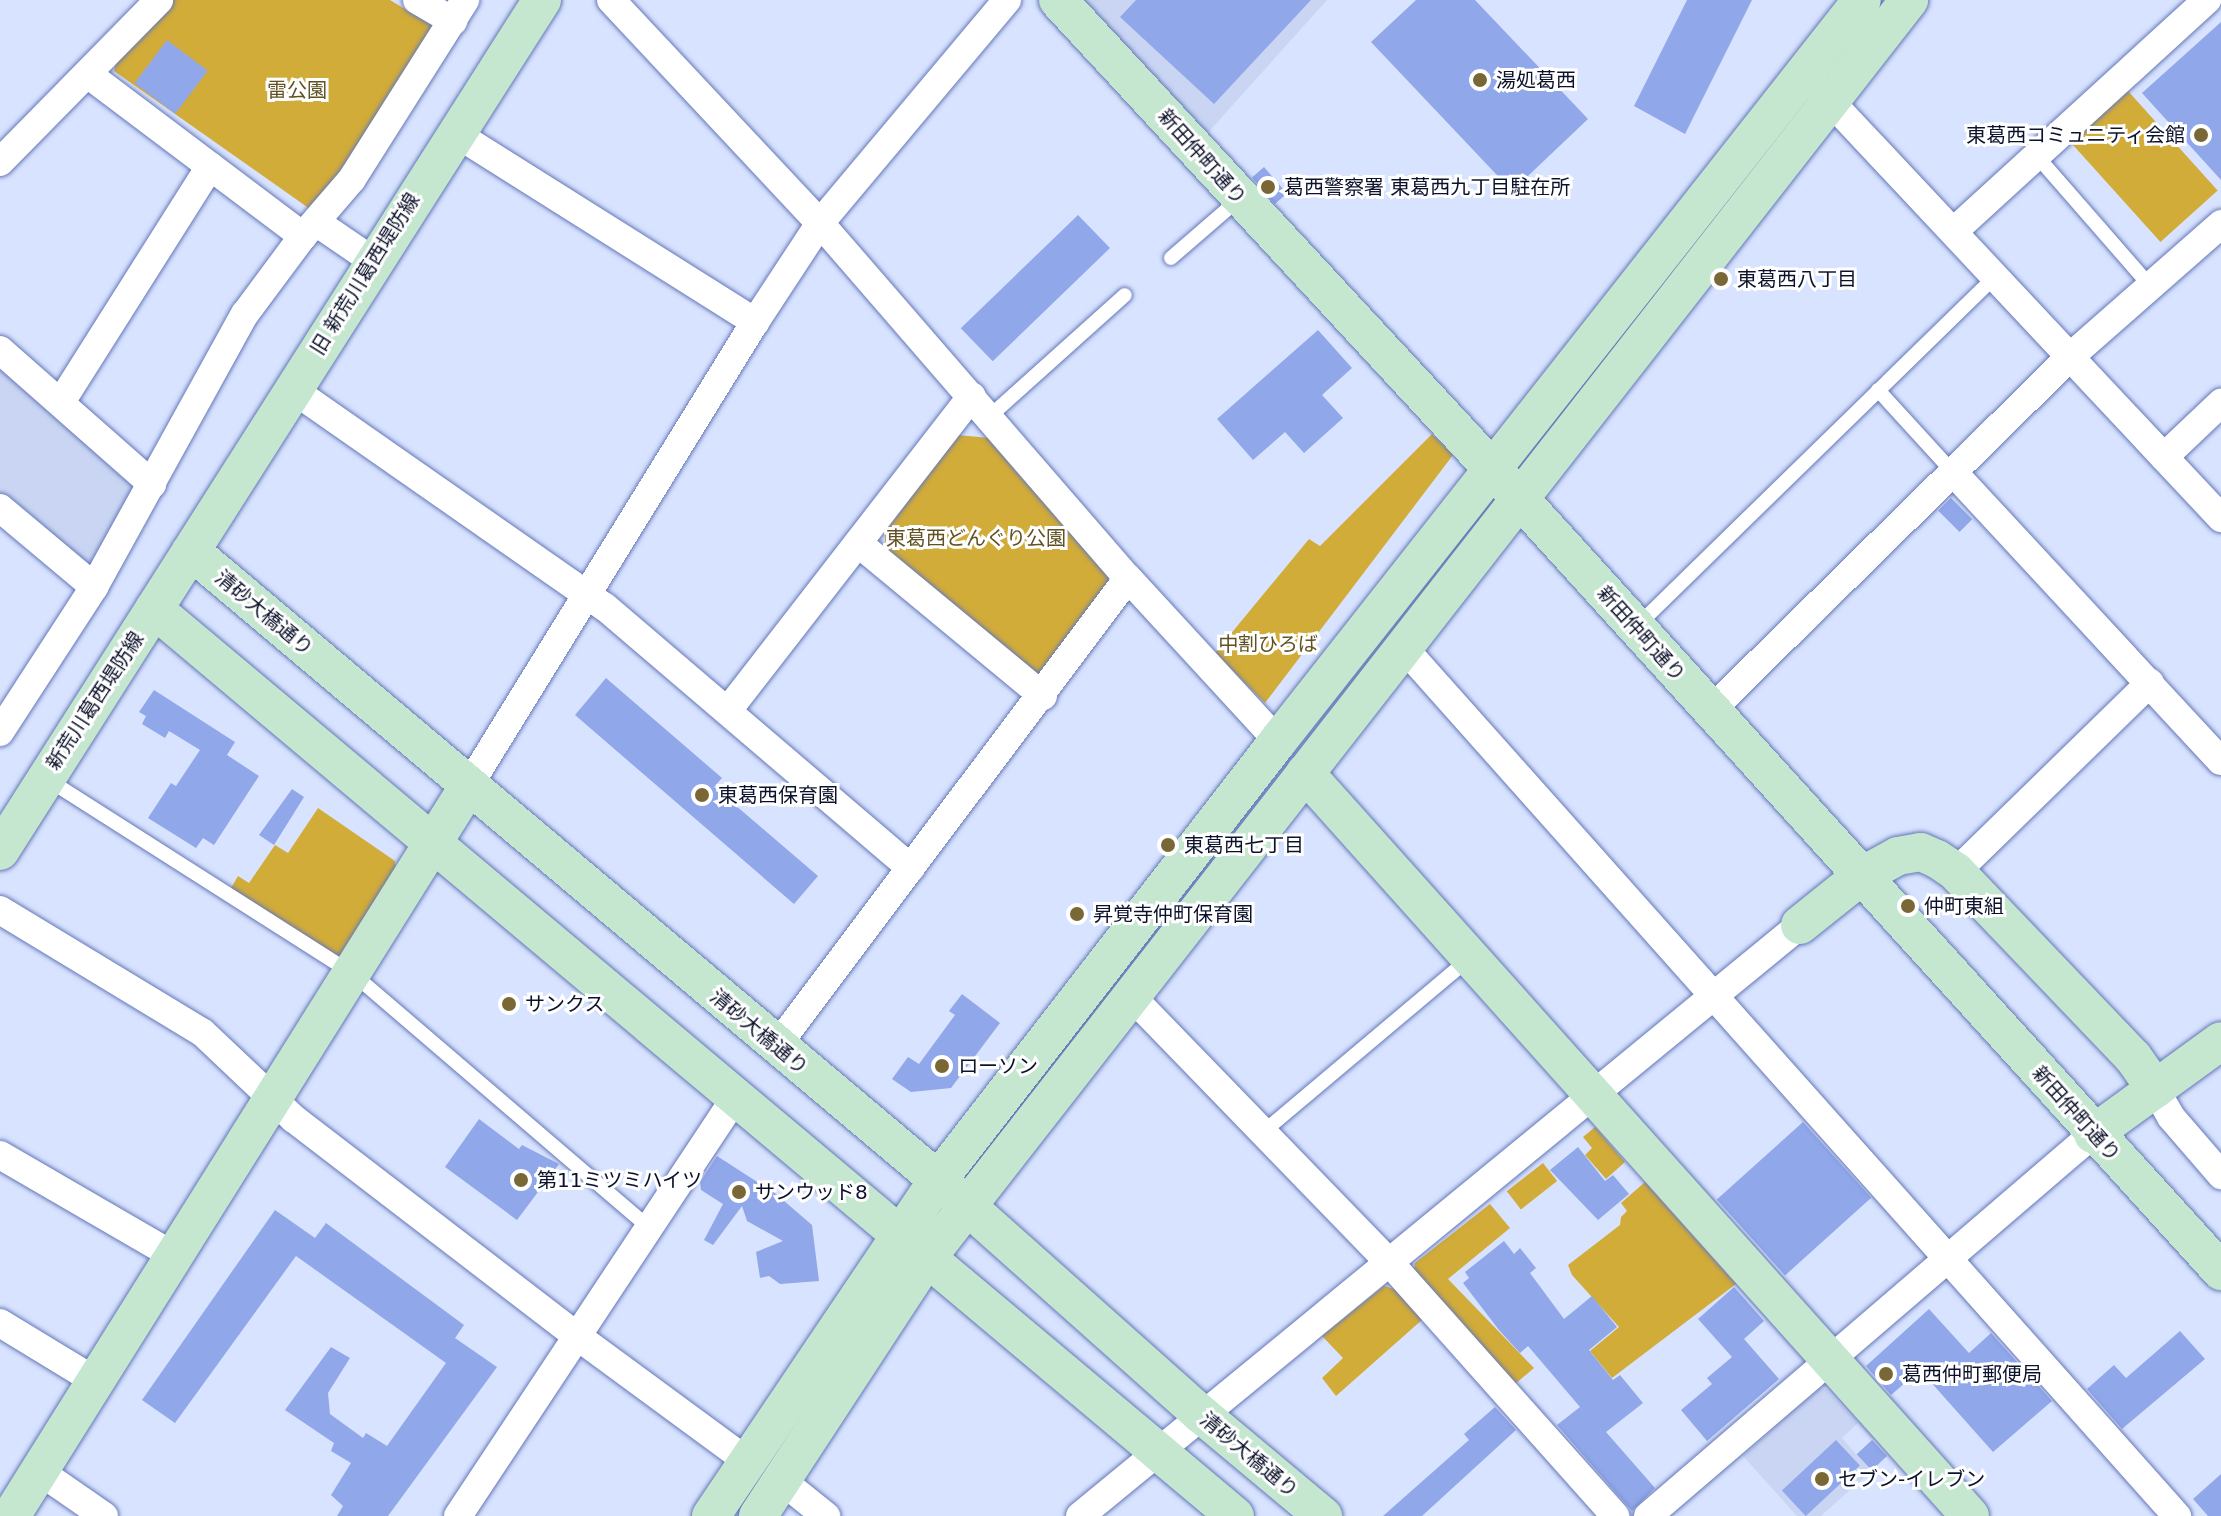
<!DOCTYPE html>
<html>
<head>
<meta charset="utf-8">
<style>
	body { margin:0 }
	#map { position:relative; width:2221px; height:1516px; overflow:hidden; background:#d8e3ff; font-family:"DejaVu Sans","Noto Sans JP",sans-serif }
	div>[style] { position:absolute }
	.built>* { inset:0; background:#c9d5f3 }
	.green>* { inset:0; background:#d2ac39; transform-origin:0 0 }
	.building>* { inset:0; background:#90a7ea; transform-origin:0 0 }
	.roads { filter:drop-shadow(0 0 2px #6478b8) drop-shadow(0 0 2px #6478b8) }
	.lane>* { height:14px; margin:-7px; padding:0 7px; transform-origin:7px; border-radius:7px; background:#fff }
	.street>* { height:28px; margin:-14px; padding:0 14px; transform-origin:14px; border-radius:14px; background:#fff }
	.secondary>* { height:38px; margin:-19px; padding:0 19px; transform-origin:19px; border-radius:19px; background:#c5e6cf }
	.dots>* { width:22px; height:22px; translate:-50% -50%; box-sizing:border-box; border:4px solid #fff; border-radius:50% }
	span { translate:-50% -50%; white-space:nowrap; text-align:center; line-height:1.15; -webkit-text-stroke:6px #fff; paint-order:stroke }
	.poi-label { font-size:20px; color:#0c122b }
	.left { translate:0 -50%; text-align:left }
	.right { translate:-100% -50%; text-align:right }
	.park-label { font-size:20px; color:#615123 }
	.street-label { font-size:20px; color:#0c122b }
</style>
</head>
<body>
<div id="map">
	<div class="built">
		<div style="clip-path:polygon(1077px 0,1327px 0,1204px 137px)"></div>
		<div style="clip-path:polygon(0 367px,134px 481px,135px 498px,97px 567px,83px 567px,0 496px)"></div>
		<div style="clip-path:polygon(1820px 1388px,1826px 1389px,1858px 1423px,1842px 1438px,1871px 1471px,1821px 1516px,1797px 1516px,1743px 1456px)"></div>
	</div>
	<div class="green">
		<div style="clip-path:polygon(172px 0,390px 0,433px 26px,317px 214px,114px 71px,117px 57px)"></div>
		<div style="left:2128px;top:91px;width:134px;height:77px;rotate:48deg"></div>
		<div style="clip-path:polygon(1432px 434px,1453px 455px,1265px 703px,1215px 653px,1309px 539px,1320px 546px)"></div>
		<div style="clip-path:polygon(957px 435px,990px 438px,1115px 582px,1040px 680px,885px 560px,885px 532px)"></div>
		<div style="clip-path:polygon(318px 808px,395px 861px,396px 876px,348px 953px,338px 956px,231px 888px,238px 876px,249px 883px,275px 845px,288px 853px)"></div>
		<div style="clip-path:polygon(1595px 1127px,1625px 1162px,1606px 1179px,1585px 1155px,1592px 1148px,1583px 1137px)"></div>
		<div style="left:1543px;top:1163px;width:23px;height:46px;rotate:52deg"></div>
		<div style="clip-path:polygon(1645px 1182px,1736px 1284px,1612px 1378px,1590px 1351px,1619px 1327px,1572px 1275px,1568px 1265px,1620px 1225px,1621px 1217px,1627px 1211px,1621px 1203px)"></div>
		<div style="clip-path:polygon(1490px 1204px,1510px 1228px,1448px 1279px,1534px 1368px,1515px 1384px,1414px 1270px,1415px 1263px)"></div>
		<div style="clip-path:polygon(1384px 1286px,1398px 1290px,1423px 1319px,1336px 1396px,1322px 1378px,1343px 1358px,1322px 1336px)"></div>
	</div>
	<div class="building">
		<div style="clip-path:polygon(1136px 0,1311px 0,1214px 104px,1120px 17px)"></div>
		<div style="clip-path:polygon(1416px 0,1475px 0,1588px 119px,1512px 191px,1371px 42px)"></div>
		<div style="clip-path:polygon(1687px 0,1752px 0,1685px 134px,1634px 106px)"></div>
		<div style="clip-path:polygon(2221px 22px,2221px 180px,2142px 93px)"></div>
		<div style="left:167px;top:40px;width:51px;height:54px;rotate:37deg"></div>
		<div style="left:1264px;top:167px;width:35px;height:16px;rotate:49deg"></div>
		<div style="left:1078px;top:215px;width:46px;height:163px;rotate:46deg"></div>
		<div style="clip-path:polygon(1318px 330px,1352px 368px,1322px 395px,1343px 418px,1304px 453px,1285px 432px,1253px 460px,1217px 419px)"></div>
		<div style="left:1951px;top:498px;width:30px;height:18px;rotate:45deg"></div>
		<div style="clip-path:polygon(606px 678px,722px 778px,714px 787px,818px 876px,794px 904px,575px 715px)"></div>
		<div style="clip-path:polygon(154px 690px,235px 742px,227px 755px,259px 776px,214px 845px,203px 838px,196px 848px,148px 818px,171px 783px,176px 786px,200px 750px,169px 731px,165px 738px,142px 724px,146px 716px,139px 712px)"></div>
		<div style="clip-path:polygon(292px 789px,304px 797px,274px 845px,259px 835px)"></div>
		<div style="clip-path:polygon(962px 994px,1000px 1023px,951px 1088px,911px 1092px,892px 1079px,908px 1057px,919px 1064px,955px 1015px,949px 1011px)"></div>
		<div style="clip-path:polygon(479px 1119px,519px 1149px,522px 1145px,559px 1164px,517px 1220px,445px 1167px)"></div>
		<div style="left:1803px;top:1122px;width:102px;height:116px;rotate:48deg"></div>
		<div style="clip-path:polygon(1578px 1147px,1605px 1181px,1613px 1175px,1629px 1194px,1598px 1220px,1550px 1170px)"></div>
		<div style="clip-path:polygon(717px 1156px,776px 1194px,812px 1225px,819px 1281px,780px 1284px,769px 1276px,760px 1278px,756px 1252px,783px 1241px,747px 1221px,742px 1206px,713px 1245px,704px 1240px,723px 1204px,701px 1190px,700px 1182px)"></div>
		<div style="clip-path:polygon(275px 1210px,315px 1238px,326px 1223px,464px 1325px,455px 1338px,497px 1367px,388px 1516px,337px 1516px,343px 1506px,331px 1495px,351px 1463px,331px 1451px,334px 1443px,285px 1410px,331px 1347px,350px 1358px,328px 1393px,330px 1414px,363px 1438px,366px 1433px,387px 1446px,446px 1363px,296px 1256px,175px 1423px,142px 1400px)"></div>
		<div style="clip-path:polygon(1504px 1241px,1514px 1254px,1520px 1248px,1536px 1268px,1530px 1273px,1564px 1319px,1592px 1296px,1617px 1327px,1589px 1350px,1613px 1380px,1620px 1375px,1643px 1403px,1606px 1432px,1655px 1488px,1632px 1511px,1557px 1425px,1580px 1407px,1528px 1346px,1520px 1353px,1499px 1330px,1463px 1283px,1469px 1278px,1465px 1272px)"></div>
		<div style="clip-path:polygon(1734px 1287px,1764px 1321px,1744px 1339px,1779px 1379px,1707px 1441px,1681px 1410px,1712px 1384px,1707px 1378px,1732px 1357px,1698px 1319px)"></div>
		<div style="clip-path:polygon(1929px 1309px,1969px 1353px,1991px 1333px,2052px 1401px,1993px 1452px,1920px 1370px,1891px 1395px,1866px 1366px)"></div>
		<div style="clip-path:polygon(2180px 1331px,2205px 1359px,2122px 1429px,2087px 1389px,2114px 1365px,2126px 1378px)"></div>
		<div style="clip-path:polygon(1495px 1407px,1516px 1430px,1422px 1516px,1383px 1516px,1469px 1440px,1464px 1434px)"></div>
		<div style="left:1836px;top:1440px;width:35px;height:74px;rotate:47deg"></div>
		<div style="left:1872px;top:1440px;width:22px;height:21px;rotate:47deg"></div>
		<div style="clip-path:polygon(2221px 1474px,2221px 1516px,2208px 1516px,2193px 1499px)"></div>
	</div>
	<div class="roads">
		<div class="lane">
			<div style="left:2035px;top:154px;width:175px;rotate:48.9deg"></div>
			<div style="left:1171px;top:258px;width:90px;rotate:-40.9deg"></div>
			<div style="left:1878px;top:390px;width:111px;rotate:47.6deg"></div>
			<div style="left:990px;top:416px;width:181px;rotate:-41.9deg"></div>
			<div style="left:1637px;top:626px;width:500px;rotate:-44.3deg"></div>
			<div style="left:47px;top:779px;width:361px;rotate:32.5deg"></div>
			<div style="left:352px;top:973px;width:390px;rotate:40.6deg"></div>
			<div style="left:1262px;top:1133px;width:272px;rotate:-40.1deg"></div>
		</div>
		<div class="street">
			<div style="left:417px;top:0;width:42px;rotate:30.3deg"></div>
			<div style="left:611px;top:0;width:306px;rotate:46.9deg"></div>
			<div style="left:820px;top:223px;width:470px;rotate:49.1deg"></div>
			<div style="left:1128px;top:578px;width:222px;rotate:47.4deg"></div>
			<div style="left:89px;top:75px;width:268px;rotate:37deg"></div>
			<div style="left:1817px;top:87px;width:591px;rotate:46.85deg"></div>
			<div style="left:455px;top:133px;width:355px;rotate:32.2deg"></div>
			<div style="left:0;top:162px;width:227px;rotate:-45.5deg"></div>
			<div style="left:316px;top:222px;width:69px;rotate:34.4deg"></div>
			<div style="left:1954px;top:231px;width:343px;rotate:-42.4deg"></div>
			<div style="left:0;top:350px;width:203px;rotate:41.4deg"></div>
			<div style="left:292px;top:389px;width:381px;rotate:34.9deg"></div>
			<div style="left:605px;top:607px;width:402px;rotate:40.5deg"></div>
			<div style="left:61px;top:402px;width:279px;rotate:-57.7deg"></div>
			<div style="left:2164px;top:457px;width:79px;rotate:-43.5deg"></div>
			<div style="left:1953px;top:472px;width:394px;rotate:47.2deg"></div>
			<div style="left:0;top:508px;width:123px;rotate:40deg"></div>
			<div style="left:858px;top:543px;width:240px;rotate:39.6deg"></div>
			<div style="left:1403px;top:647px;width:1164px;rotate:48.31deg"></div>
			<div style="left:729px;top:709px;width:396px;rotate:-52.2deg"></div>
			<div style="left:1711px;top:710px;width:505px;rotate:-44.52deg"></div>
			<div style="left:2071px;top:356px;width:200px;rotate:-41.3deg"></div>
			<div style="left:0;top:732px;width:173px;rotate:-57deg"></div>
			<div style="left:94px;top:587px;width:312px;rotate:-61.1deg"></div>
			<div style="left:245px;top:314px;width:97px;rotate:-53.4deg"></div>
			<div style="left:303px;top:236px;width:75px;rotate:-49.3deg"></div>
			<div style="left:352px;top:179px;width:212px;rotate:-57.7deg"></div>
			<div style="left:468px;top:787px;width:546px;rotate:-58.32deg"></div>
			<div style="left:755px;top:322px;width:118px;rotate:-56.7deg"></div>
			<div style="left:820px;top:223px;width:291px;rotate:-50deg"></div>
			<div style="left:1956px;top:872px;width:271px;rotate:-44.3deg"></div>
			<div style="left:0;top:910px;width:237px;rotate:31.2deg"></div>
			<div style="left:203px;top:1033px;width:125px;rotate:43.4deg"></div>
			<div style="left:294px;top:1119px;width:357px;rotate:37.5deg"></div>
			<div style="left:577px;top:1336px;width:211px;rotate:36.3deg"></div>
			<div style="left:1131px;top:996px;width:371px;rotate:45.9deg"></div>
			<div style="left:1389px;top:1262px;width:340px;rotate:48.3deg"></div>
			<div style="left:776px;top:1047px;width:586px;rotate:-53.11deg"></div>
			<div style="left:2155px;top:1089px;width:32px;rotate:60deg"></div>
			<div style="left:2171px;top:1117px;width:77px;rotate:49.2deg"></div>
			<div style="left:0;top:1155px;width:201px;rotate:30.1deg"></div>
			<div style="left:0;top:1323px;width:114px;rotate:31.3deg"></div>
			<div style="left:39px;top:1471px;width:79px;rotate:34.7deg"></div>
			<div style="left:781px;top:1480px;width:58px;rotate:38.7deg"></div>
			<div style="left:458px;top:1516px;width:501px;rotate:-56.47deg"></div>
			<div style="left:1080px;top:1516px;width:931px;rotate:-39.38deg"></div>
			<div style="left:1648px;top:1516px;width:586px;rotate:-40.64deg"></div>
		</div>
		<div class="secondary">
			<div style="left:1058px;top:0;width:680px;rotate:47.2deg"></div>
			<div style="left:1520px;top:499px;width:1043px;rotate:47.76deg"></div>
			<div style="left:191px;top:551px;width:977px;rotate:40.1deg"></div>
			<div style="left:938px;top:1180px;width:353px;rotate:41.7deg"></div>
			<div style="left:1202px;top:1415px;width:158px;rotate:39.9deg"></div>
			<div style="left:154px;top:609px;width:1411px;rotate:40deg"></div>
			<div style="left:1305px;top:773px;width:997px;rotate:48.17deg"></div>
			<div style="left:0;top:851px;width:1009px;rotate:-57.51deg"></div>
			<div style="left:1800px;top:925px;width:77px;rotate:-38.7deg"></div>
			<div style="left:1860px;top:877px;width:43px;rotate:-28.9deg"></div>
			<div style="left:1898px;top:856px;width:23px;rotate:-10deg"></div>
			<div style="left:1921px;top:852px;width:17px;rotate:24deg"></div>
			<div style="left:1937px;top:859px;width:23px;rotate:34deg"></div>
			<div style="left:1956px;top:872px;width:256px;rotate:46.3deg"></div>
			<div style="left:2133px;top:1057px;width:39px;rotate:55deg"></div>
			<div style="left:2093px;top:1134px;width:158px;rotate:-36deg"></div>
			<div style="left:11px;top:1516px;width:860px;rotate:-57.92deg"></div>
			<div style="left:711px;top:1516px;width:405px;rotate:-56deg"></div>
			<div style="left:938px;top:1180px;width:555px;rotate:-52.24deg"></div>
			<div style="left:1278px;top:741px;width:943px;rotate:-51.76deg"></div>
			<div style="left:758px;top:1516px;width:308px;rotate:-56.8deg"></div>
			<div style="left:927px;top:1258px;width:1596px;rotate:-52.02deg"></div>
		</div>
	</div>
	<div class="dots">
		<div style="left:1480px;top:80px;background:#796736"></div>
		<div style="left:2201px;top:135px;background:#796736"></div>
		<div style="left:1268px;top:187px;background:#796736"></div>
		<div style="left:1721px;top:279px;background:#796736"></div>
		<div style="left:702px;top:795px;background:#796736"></div>
		<div style="left:1168px;top:845px;background:#796736"></div>
		<div style="left:1908px;top:906px;background:#796736"></div>
		<div style="left:1077px;top:914px;background:#796736"></div>
		<div style="left:509px;top:1004px;background:#796736"></div>
		<div style="left:942px;top:1066px;background:#796736"></div>
		<div style="left:521px;top:1180px;background:#796736"></div>
		<div style="left:739px;top:1192px;background:#796736"></div>
		<div style="left:1886px;top:1374px;background:#796736"></div>
		<div style="left:1822px;top:1479px;background:#796736"></div>
	</div>
	<div class="poi-label">
		<span class="left" style="left:1496px;top:80px">湯処葛西</span>
		<span class="right" style="left:2185px;top:135px">東葛西コミュニティ会館</span>
		<span class="left" style="left:1284px;top:187px">葛西警察署 東葛西九丁目駐在所</span>
		<span class="left" style="left:1737px;top:279px">東葛西八丁目</span>
		<span class="left" style="left:718px;top:795px">東葛西保育園</span>
		<span class="left" style="left:1184px;top:845px">東葛西七丁目</span>
		<span class="left" style="left:1924px;top:906px">仲町東組</span>
		<span class="left" style="left:1093px;top:914px">昇覚寺仲町保育園</span>
		<span class="left" style="left:525px;top:1004px">サンクス</span>
		<span class="left" style="left:958px;top:1066px">ローソン</span>
		<span class="left" style="left:537px;top:1180px">第11ミツミハイツ</span>
		<span class="left" style="left:755px;top:1192px">サンウッド8</span>
		<span class="left" style="left:1902px;top:1374px">葛西仲町郵便局</span>
		<span class="left" style="left:1838px;top:1479px">セブン-イレブン</span>
	</div>
	<div class="park-label">
		<span style="left:297px;top:90px">雷公園</span>
		<span style="left:976px;top:538px">東葛西どんぐり公園</span>
		<span style="left:1268px;top:644px">中割ひろば</span>
	</div>
	<div class="street-label">
		<span style="left:1202px;top:157px;rotate:48deg">新田仲町通り</span>
		<span style="left:365px;top:274px;rotate:-58deg">旧 新荒川葛西堤防線</span>
		<span style="left:264px;top:613px;rotate:40deg">清砂大橋通り</span>
		<span style="left:1641px;top:634px;rotate:48deg">新田仲町通り</span>
		<span style="left:95px;top:701px;rotate:-57deg">新荒川葛西堤防線</span>
		<span style="left:759px;top:1032px;rotate:40deg">清砂大橋通り</span>
		<span style="left:2076px;top:1114px;rotate:48deg">新田仲町通り</span>
		<span style="left:1249px;top:1455px;rotate:40deg">清砂大橋通り</span>
	</div>
</div>
</body>
</html>
